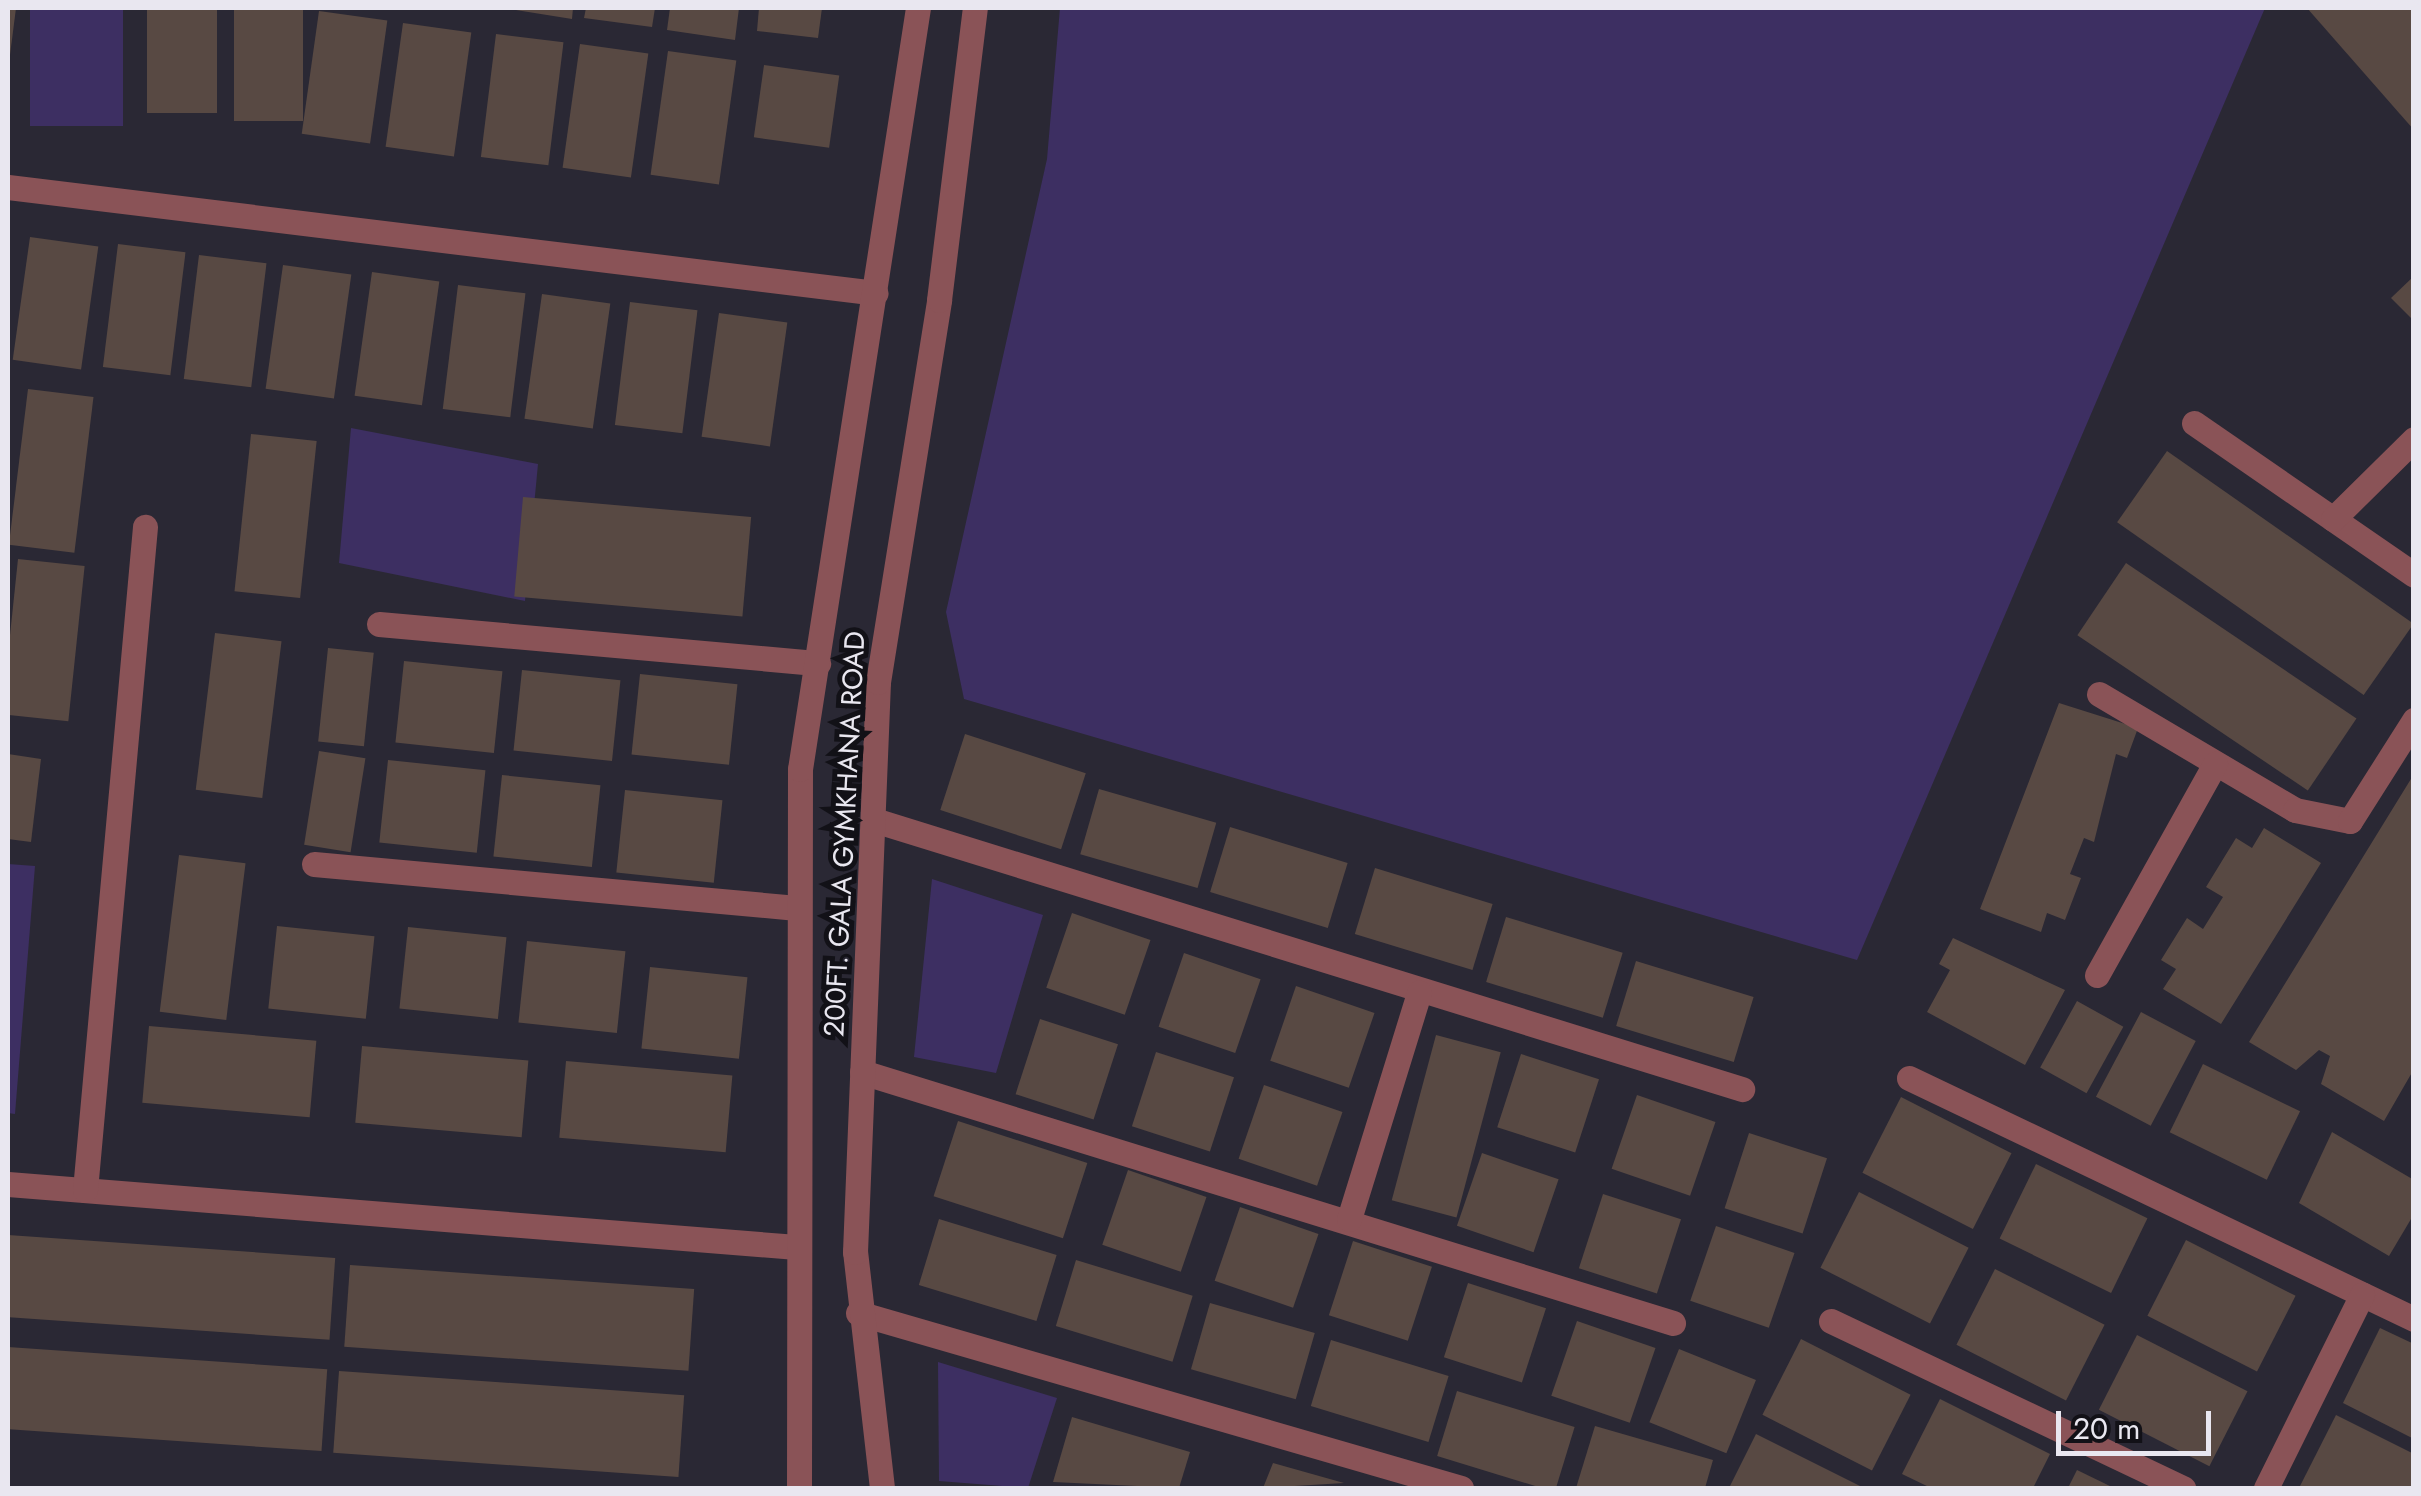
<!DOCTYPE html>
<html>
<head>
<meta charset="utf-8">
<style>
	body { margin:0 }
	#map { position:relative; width:2421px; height:1496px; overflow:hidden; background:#2a2834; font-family:Jost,sans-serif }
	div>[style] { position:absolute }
	.green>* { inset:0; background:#3d2f62; transform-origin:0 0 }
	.building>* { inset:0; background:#584943; transform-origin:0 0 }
	.minor>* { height:25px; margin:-12.5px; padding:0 12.5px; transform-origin:12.5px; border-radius:12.5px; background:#8a5357 }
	span { translate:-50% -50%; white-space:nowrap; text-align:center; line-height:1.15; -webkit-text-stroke:10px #121117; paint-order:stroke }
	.street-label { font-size:28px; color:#e9e7f0 }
	.frame { position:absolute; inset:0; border:10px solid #e9e7f0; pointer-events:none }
	.scale { position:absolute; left:2056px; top:1411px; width:155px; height:45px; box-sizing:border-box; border:5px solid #e9e7f0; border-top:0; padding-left:12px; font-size:30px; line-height:35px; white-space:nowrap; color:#e9e7f0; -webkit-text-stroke:8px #121117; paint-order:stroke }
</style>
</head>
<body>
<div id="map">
	<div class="green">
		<div style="left:30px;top:8px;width:93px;height:118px"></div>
		<div style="clip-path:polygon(1060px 8px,2265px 8px,1857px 960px,964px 699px,946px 612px,1047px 159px)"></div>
		<div style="clip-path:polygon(351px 428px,538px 464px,525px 601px,339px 563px)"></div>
		<div style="clip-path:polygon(8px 864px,35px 866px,15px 1114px,8px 1113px)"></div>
		<div style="clip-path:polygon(932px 879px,1043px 915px,996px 1073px,914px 1057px)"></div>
		<div style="clip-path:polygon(938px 1362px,1057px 1398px,1028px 1488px,939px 1481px)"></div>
	</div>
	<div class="building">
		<div style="clip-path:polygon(8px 8px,16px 8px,10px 55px,8px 55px)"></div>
		<div style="left:147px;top:8px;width:70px;height:105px"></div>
		<div style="left:234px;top:8px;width:69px;height:113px"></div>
		<div style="clip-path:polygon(503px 8px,573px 8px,572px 19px)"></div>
		<div style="clip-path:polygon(586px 8px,655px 8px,652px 27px,584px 18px)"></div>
		<div style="clip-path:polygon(670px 8px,739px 8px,735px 40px,667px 30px)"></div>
		<div style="clip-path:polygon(759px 8px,822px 8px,818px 38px,757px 31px)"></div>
		<div style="clip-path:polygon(2307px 8px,2414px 8px,2414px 130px)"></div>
		<div style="left:319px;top:11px;width:69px;height:124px;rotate:8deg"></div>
		<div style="left:403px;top:23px;width:69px;height:125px;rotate:8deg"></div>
		<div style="left:496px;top:34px;width:68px;height:124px;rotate:7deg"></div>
		<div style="left:580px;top:44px;width:69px;height:125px;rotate:8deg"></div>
		<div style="left:668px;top:51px;width:69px;height:125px;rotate:8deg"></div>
		<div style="left:764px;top:65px;width:76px;height:73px;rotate:8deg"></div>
		<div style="left:30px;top:237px;width:69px;height:124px;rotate:8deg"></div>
		<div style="left:118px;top:244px;width:68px;height:124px;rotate:7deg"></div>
		<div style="left:199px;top:255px;width:68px;height:125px;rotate:7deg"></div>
		<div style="left:283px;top:265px;width:69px;height:125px;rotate:8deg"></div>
		<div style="left:372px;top:272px;width:68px;height:125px;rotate:8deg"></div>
		<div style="clip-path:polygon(2414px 276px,2414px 321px,2391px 298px)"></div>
		<div style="left:458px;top:285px;width:68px;height:125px;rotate:7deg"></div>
		<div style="left:542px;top:294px;width:69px;height:126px;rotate:8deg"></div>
		<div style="left:630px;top:302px;width:68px;height:124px;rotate:7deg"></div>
		<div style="left:719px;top:313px;width:69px;height:125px;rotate:8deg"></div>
		<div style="left:28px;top:389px;width:66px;height:157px;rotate:7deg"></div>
		<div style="left:251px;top:434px;width:66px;height:158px;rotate:6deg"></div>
		<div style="left:2167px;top:451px;width:301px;height:87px;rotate:35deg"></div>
		<div style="left:523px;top:497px;width:229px;height:100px;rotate:5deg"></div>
		<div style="left:18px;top:559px;width:67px;height:156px;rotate:6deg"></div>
		<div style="left:2126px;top:563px;width:278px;height:87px;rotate:34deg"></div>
		<div style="left:215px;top:633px;width:67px;height:158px;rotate:7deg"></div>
		<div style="left:328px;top:648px;width:46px;height:94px;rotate:6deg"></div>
		<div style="left:404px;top:661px;width:99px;height:82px;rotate:6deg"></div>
		<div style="left:522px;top:670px;width:99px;height:81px;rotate:6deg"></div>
		<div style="left:640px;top:674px;width:98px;height:81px;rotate:6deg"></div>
		<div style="clip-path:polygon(2059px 703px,2138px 728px,2127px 758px,2116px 754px,2094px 842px,2084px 838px,2070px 874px,2081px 878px,2065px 920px,2047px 913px,2041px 932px,1980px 909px)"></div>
		<div style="left:965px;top:734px;width:127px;height:80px;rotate:18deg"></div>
		<div style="left:319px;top:751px;width:47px;height:95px;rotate:9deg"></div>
		<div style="clip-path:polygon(8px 754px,41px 759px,31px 842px,8px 839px)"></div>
		<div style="left:388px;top:760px;width:98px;height:83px;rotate:6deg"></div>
		<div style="clip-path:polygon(2414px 774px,2414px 1069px,2384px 1121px,2321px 1084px,2330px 1056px,2319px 1050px,2296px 1070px,2249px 1042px)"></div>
		<div style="left:502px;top:775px;width:99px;height:82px;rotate:6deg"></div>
		<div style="left:1099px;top:789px;width:122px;height:68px;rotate:16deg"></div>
		<div style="left:625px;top:790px;width:98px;height:83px;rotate:6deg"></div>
		<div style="left:1230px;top:827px;width:123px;height:68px;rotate:17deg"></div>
		<div style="clip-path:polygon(2264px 828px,2321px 863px,2221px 1024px,2163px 989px,2176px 969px,2161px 960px,2187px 918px,2203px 929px,2223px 897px,2206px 887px,2236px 838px,2252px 848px)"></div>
		<div style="left:179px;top:855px;width:67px;height:158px;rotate:7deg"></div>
		<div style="left:1375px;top:868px;width:123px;height:69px;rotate:17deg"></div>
		<div style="left:1072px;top:913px;width:83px;height:79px;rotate:19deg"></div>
		<div style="left:1506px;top:917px;width:122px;height:68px;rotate:17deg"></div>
		<div style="left:277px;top:926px;width:98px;height:83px;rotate:6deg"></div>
		<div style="left:408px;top:927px;width:99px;height:82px;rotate:6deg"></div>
		<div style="clip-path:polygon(1953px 938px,2065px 990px,2025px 1065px,1927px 1012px,1950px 970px,1939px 964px)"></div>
		<div style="left:527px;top:941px;width:99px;height:82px;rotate:6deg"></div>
		<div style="left:1184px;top:953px;width:81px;height:78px;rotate:19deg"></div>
		<div style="left:1636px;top:961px;width:123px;height:68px;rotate:17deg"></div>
		<div style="left:650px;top:967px;width:98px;height:82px;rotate:6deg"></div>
		<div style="left:1296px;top:986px;width:83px;height:79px;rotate:19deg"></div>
		<div style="left:2077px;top:1001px;width:53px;height:76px;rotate:29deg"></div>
		<div style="left:2141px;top:1012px;width:62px;height:96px;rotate:28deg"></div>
		<div style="left:1040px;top:1019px;width:82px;height:79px;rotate:18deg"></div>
		<div style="left:149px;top:1026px;width:168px;height:77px;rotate:5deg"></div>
		<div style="left:1436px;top:1035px;width:67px;height:171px;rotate:15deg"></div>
		<div style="left:362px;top:1046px;width:167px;height:77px;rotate:5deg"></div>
		<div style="left:1156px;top:1052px;width:82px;height:78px;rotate:18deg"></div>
		<div style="left:1521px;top:1054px;width:82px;height:77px;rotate:18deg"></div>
		<div style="left:566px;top:1061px;width:167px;height:77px;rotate:5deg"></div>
		<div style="left:2203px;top:1064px;width:108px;height:76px;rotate:26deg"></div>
		<div style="left:1264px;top:1085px;width:83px;height:78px;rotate:19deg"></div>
		<div style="left:1637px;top:1095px;width:83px;height:78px;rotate:19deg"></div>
		<div style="left:1901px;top:1097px;width:124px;height:85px;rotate:27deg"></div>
		<div style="left:958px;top:1121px;width:136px;height:79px;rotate:18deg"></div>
		<div style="clip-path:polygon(2332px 1132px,2414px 1180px,2414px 1214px,2389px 1256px,2299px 1203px)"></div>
		<div style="left:1749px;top:1133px;width:82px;height:79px;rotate:18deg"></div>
		<div style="left:1482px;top:1153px;width:81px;height:77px;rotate:19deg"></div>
		<div style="left:2036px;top:1164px;width:124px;height:83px;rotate:26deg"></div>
		<div style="left:1128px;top:1170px;width:83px;height:79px;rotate:19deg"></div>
		<div style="left:1859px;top:1192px;width:123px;height:85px;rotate:27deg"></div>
		<div style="left:1603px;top:1194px;width:82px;height:78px;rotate:18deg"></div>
		<div style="left:1240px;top:1207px;width:83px;height:78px;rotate:19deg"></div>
		<div style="left:939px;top:1219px;width:123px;height:69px;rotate:17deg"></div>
		<div style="left:1716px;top:1226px;width:83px;height:79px;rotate:19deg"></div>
		<div style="left:8px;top:1235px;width:328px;height:82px;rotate:4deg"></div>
		<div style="left:2186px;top:1240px;width:123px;height:85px;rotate:27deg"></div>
		<div style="left:1353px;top:1241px;width:83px;height:78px;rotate:18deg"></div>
		<div style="left:1076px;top:1260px;width:122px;height:69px;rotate:17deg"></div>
		<div style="left:350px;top:1265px;width:345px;height:82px;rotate:4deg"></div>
		<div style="left:1995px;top:1269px;width:123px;height:85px;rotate:27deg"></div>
		<div style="left:1468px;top:1283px;width:82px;height:78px;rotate:18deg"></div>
		<div style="left:1210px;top:1303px;width:109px;height:69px;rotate:16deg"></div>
		<div style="left:1577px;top:1321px;width:83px;height:79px;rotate:19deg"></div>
		<div style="clip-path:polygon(2380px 1328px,2414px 1344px,2414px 1439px,2343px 1403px)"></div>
		<div style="left:2137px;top:1335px;width:124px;height:84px;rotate:27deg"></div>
		<div style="left:1801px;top:1339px;width:123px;height:85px;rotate:27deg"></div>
		<div style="left:1331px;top:1340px;width:123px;height:69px;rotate:17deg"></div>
		<div style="left:8px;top:1347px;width:320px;height:82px;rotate:4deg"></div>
		<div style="left:1679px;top:1349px;width:83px;height:79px;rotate:22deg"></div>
		<div style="left:339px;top:1371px;width:346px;height:82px;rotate:4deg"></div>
		<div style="left:1457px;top:1391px;width:123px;height:68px;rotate:17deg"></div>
		<div style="clip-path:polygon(1940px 1399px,2050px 1454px,2033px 1488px,1931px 1488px,1902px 1474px)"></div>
		<div style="clip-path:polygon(2336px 1415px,2414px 1454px,2414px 1488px,2299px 1488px)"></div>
		<div style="clip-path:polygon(1072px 1417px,1190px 1452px,1179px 1488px,1053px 1482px)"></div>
		<div style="clip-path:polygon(1595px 1426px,1713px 1460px,1705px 1488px,1576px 1488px)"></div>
		<div style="clip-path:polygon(1756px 1434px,1864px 1488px,1729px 1488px)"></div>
		<div style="clip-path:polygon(1273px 1463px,1344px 1483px,1263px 1488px)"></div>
		<div style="clip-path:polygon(2077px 1470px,2114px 1488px,2068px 1488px)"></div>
	</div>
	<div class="minor">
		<div style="left:8px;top:187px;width:874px;rotate:6.96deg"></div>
		<div style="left:2194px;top:423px;width:267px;rotate:34.6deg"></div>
		<div style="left:2333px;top:519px;width:114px;rotate:-44.6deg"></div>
		<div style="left:379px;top:624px;width:441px;rotate:5.1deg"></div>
		<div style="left:2099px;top:694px;width:228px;rotate:30.6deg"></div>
		<div style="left:2295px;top:810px;width:56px;rotate:11.3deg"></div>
		<div style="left:2350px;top:821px;width:120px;rotate:-57.6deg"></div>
		<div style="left:874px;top:820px;width:909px;rotate:17.22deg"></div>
		<div style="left:314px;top:864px;width:485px;rotate:5.2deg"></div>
		<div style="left:2097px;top:975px;width:242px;rotate:-60.8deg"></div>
		<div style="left:862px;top:1072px;width:849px;rotate:17.2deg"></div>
		<div style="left:1909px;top:1078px;width:560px;rotate:25.51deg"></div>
		<div style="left:8px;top:1184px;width:791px;rotate:4.57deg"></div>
		<div style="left:85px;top:1190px;width:666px;rotate:-84.83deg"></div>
		<div style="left:1349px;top:1219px;width:237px;rotate:-72.8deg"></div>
		<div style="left:858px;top:1313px;width:628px;rotate:16.18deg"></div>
		<div style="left:1831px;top:1321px;width:390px;rotate:25.4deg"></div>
		<div style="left:799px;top:1488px;width:719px;rotate:-89.92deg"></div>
		<div style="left:800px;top:769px;width:770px;rotate:-81.19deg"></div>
		<div style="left:882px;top:1488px;width:238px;rotate:-96.5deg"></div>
		<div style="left:855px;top:1252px;width:570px;rotate:-87.69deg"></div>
		<div style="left:878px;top:682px;width:387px;rotate:-80.9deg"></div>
		<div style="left:939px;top:300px;width:294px;rotate:-83deg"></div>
		<div style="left:2266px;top:1488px;width:216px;rotate:-63.6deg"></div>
	</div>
	<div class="street-label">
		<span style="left:845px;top:834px;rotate:-87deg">200FT. GALA GYMKHANA ROAD</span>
	</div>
	<div class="frame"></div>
	<div class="scale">20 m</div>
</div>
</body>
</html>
